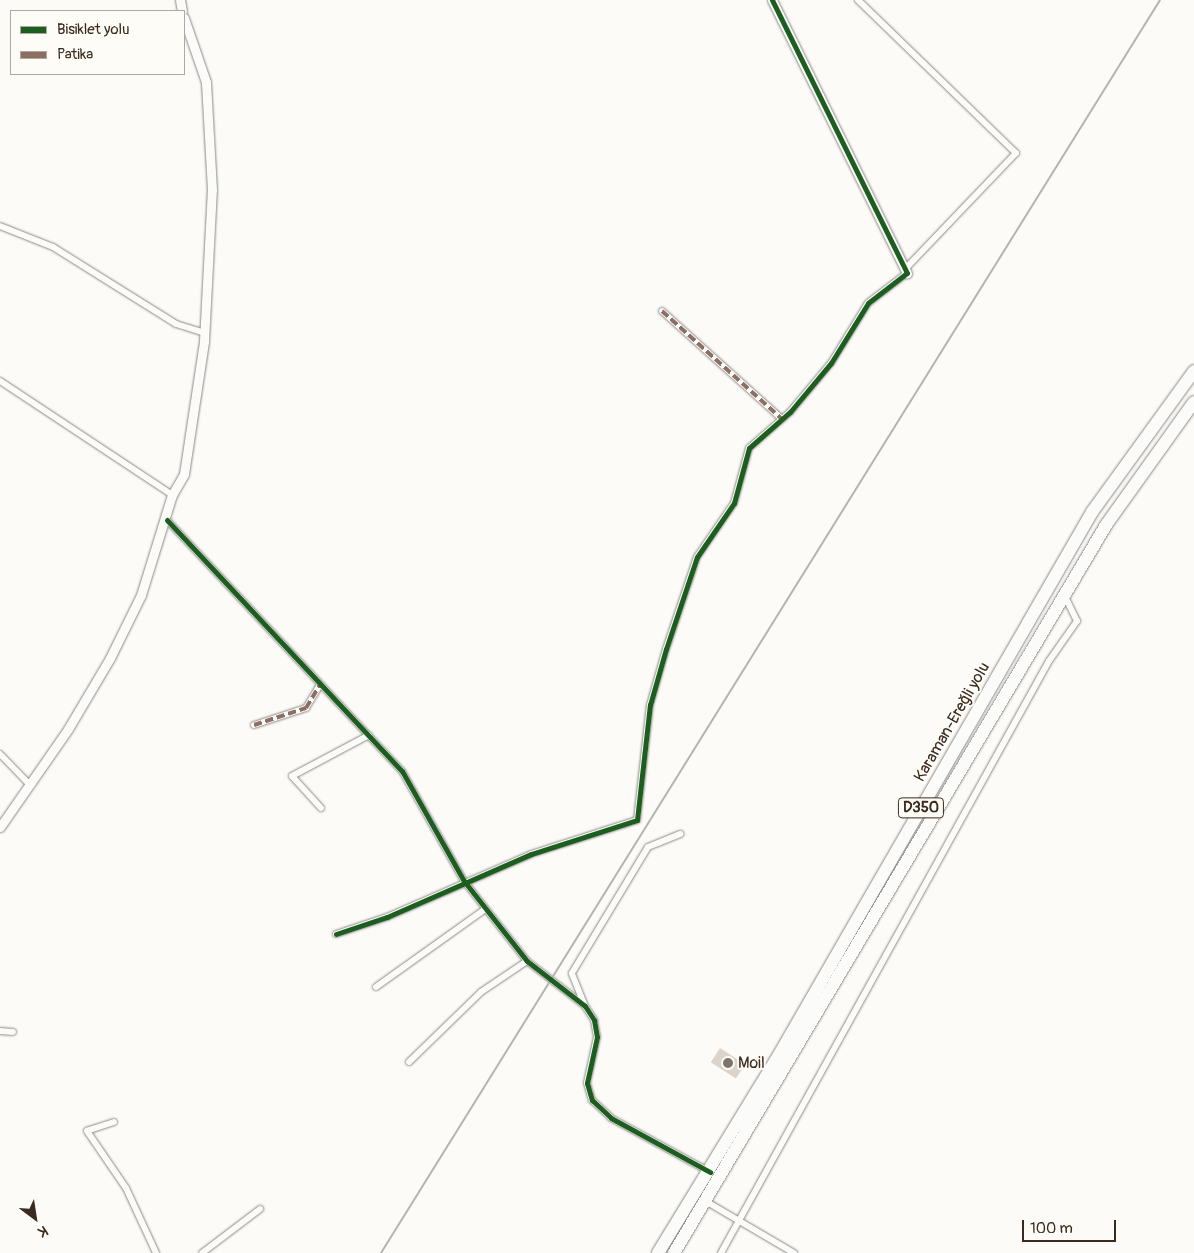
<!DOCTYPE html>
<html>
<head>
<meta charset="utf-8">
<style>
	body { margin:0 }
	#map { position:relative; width:1194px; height:1253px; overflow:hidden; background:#fcfbf8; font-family:Pangolin,sans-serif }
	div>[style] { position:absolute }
	.building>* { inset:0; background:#dcd4cb; transform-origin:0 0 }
	.roads { filter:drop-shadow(0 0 1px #8d8985) drop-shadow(0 0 1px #8d8985) }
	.street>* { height:6px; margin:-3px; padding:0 3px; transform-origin:3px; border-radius:3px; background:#fbfbf9 }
	.secondary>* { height:9px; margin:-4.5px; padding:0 4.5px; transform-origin:4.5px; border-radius:4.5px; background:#fbfbf9 }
	.highway>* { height:12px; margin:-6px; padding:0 6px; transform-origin:6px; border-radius:6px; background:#fbfbf9 }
	.rail>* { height:2px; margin:-1px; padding:0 1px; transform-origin:1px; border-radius:1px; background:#b6b4b1 }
	.quiet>* { height:4px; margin-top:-2px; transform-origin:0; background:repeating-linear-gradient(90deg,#8d6e63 0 8px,transparent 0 12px) }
	.cycleway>* { height:5px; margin:-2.5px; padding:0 2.5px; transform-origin:2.5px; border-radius:2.5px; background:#1b5e20 }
	.dots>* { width:14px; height:14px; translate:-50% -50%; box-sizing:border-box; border:2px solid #fdfcf7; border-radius:50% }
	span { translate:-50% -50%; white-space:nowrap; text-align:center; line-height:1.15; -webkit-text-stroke:4px #fdfcf7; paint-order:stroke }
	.shield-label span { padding:1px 4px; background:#fdfcf7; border:1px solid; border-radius:4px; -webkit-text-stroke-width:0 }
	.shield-label { font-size:15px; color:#3b2a1e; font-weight:700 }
	.street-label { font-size:16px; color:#3b2a1e }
	.poi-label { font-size:16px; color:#3b2a1e }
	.left { translate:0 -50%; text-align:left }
	.legend { position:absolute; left:10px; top:10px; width:175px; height:65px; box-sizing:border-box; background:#fdfcf7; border:1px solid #afa8a0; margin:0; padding:6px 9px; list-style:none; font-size:15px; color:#3b2a1e }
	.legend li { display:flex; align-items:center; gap:10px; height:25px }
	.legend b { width:25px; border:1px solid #afa8a0 }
	.north { position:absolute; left:10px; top:1193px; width:50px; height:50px; -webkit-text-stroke:4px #fdfcf7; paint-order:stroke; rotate:149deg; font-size:14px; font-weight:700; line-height:20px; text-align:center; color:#3b2a1e }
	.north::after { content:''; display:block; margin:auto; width:18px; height:22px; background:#3b2a1e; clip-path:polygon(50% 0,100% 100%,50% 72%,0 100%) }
	.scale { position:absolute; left:1022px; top:1220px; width:94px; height:22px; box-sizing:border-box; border:2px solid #3b2a1e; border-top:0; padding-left:6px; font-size:15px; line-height:18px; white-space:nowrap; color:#3b2a1e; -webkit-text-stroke:4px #fdfcf7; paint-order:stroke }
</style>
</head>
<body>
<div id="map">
	<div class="building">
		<div style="left:720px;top:1048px;width:30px;height:17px;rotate:33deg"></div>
	</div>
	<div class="roads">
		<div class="street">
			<div style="left:858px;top:0;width:220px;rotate:44.1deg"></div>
			<div style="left:1016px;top:153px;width:161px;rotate:133.7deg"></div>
			<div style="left:0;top:226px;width:57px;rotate:21.6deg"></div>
			<div style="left:53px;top:247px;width:145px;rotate:32deg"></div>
			<div style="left:176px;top:324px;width:30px;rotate:17deg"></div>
			<div style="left:662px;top:311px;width:161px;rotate:42deg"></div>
			<div style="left:0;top:381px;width:206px;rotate:33.5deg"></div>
			<div style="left:167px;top:520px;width:344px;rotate:46.9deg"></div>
			<div style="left:402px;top:771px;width:126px;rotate:60.6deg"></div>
			<div style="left:464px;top:881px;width:102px;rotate:51.8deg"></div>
			<div style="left:527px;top:961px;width:73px;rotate:37.8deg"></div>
			<div style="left:585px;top:1006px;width:17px;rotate:57deg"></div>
			<div style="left:594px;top:1020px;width:17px;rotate:80deg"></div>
			<div style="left:597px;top:1037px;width:47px;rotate:102.3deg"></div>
			<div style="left:587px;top:1083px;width:18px;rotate:74deg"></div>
			<div style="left:592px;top:1100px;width:26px;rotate:43deg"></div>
			<div style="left:611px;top:1118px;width:113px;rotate:28.6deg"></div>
			<div style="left:254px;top:725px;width:55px;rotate:-18.1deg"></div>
			<div style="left:306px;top:708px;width:27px;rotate:-59deg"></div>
			<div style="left:0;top:754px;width:43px;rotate:45.9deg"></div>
			<div style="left:321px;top:808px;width:43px;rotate:-132.2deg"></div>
			<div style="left:292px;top:776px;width:87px;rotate:-28deg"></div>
			<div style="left:336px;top:934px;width:54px;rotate:-18.4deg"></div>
			<div style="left:387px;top:917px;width:157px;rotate:-23.6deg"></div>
			<div style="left:531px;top:854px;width:111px;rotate:-17.8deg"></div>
			<div style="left:637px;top:820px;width:116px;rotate:-83.6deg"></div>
			<div style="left:650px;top:705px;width:58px;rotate:-74.1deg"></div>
			<div style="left:666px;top:649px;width:97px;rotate:-71.4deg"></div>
			<div style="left:697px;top:557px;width:65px;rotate:-55.6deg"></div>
			<div style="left:734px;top:503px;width:57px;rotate:-74.7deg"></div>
			<div style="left:749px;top:448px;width:55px;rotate:-41.3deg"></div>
			<div style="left:790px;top:412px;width:64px;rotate:-50.1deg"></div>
			<div style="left:831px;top:363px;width:70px;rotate:-58.3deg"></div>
			<div style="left:868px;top:303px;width:49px;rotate:-37.6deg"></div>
			<div style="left:376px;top:987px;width:133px;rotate:-35.5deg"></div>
			<div style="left:585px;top:1006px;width:35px;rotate:-112deg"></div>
			<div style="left:572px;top:973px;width:147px;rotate:-58.9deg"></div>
			<div style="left:648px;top:847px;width:35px;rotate:-22deg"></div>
			<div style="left:0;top:1031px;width:13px;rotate:4deg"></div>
			<div style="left:409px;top:1062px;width:100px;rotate:-44.2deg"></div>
			<div style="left:481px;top:992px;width:55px;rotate:-34deg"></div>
			<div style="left:114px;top:1122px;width:28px;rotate:162deg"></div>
			<div style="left:87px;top:1131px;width:69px;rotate:55.6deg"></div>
			<div style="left:126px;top:1188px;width:72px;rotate:65.2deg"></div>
			<div style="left:707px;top:1202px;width:101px;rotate:30.4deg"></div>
			<div style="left:202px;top:1253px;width:73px;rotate:-37.2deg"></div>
			<div style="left:721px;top:1253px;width:677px;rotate:-61.01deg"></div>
			<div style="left:1049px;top:661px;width:49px;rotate:-55deg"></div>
			<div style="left:1077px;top:621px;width:28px;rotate:-116deg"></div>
		</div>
		<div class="secondary">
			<div style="left:180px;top:0;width:11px;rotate:80deg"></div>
			<div style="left:772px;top:0;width:305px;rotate:63.7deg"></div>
			<div style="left:0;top:827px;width:119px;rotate:-55.2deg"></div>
			<div style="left:68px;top:729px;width:82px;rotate:-59.4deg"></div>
			<div style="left:110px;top:658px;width:70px;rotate:-63.8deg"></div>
			<div style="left:141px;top:595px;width:105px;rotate:-72.8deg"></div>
			<div style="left:172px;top:495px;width:24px;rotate:-60deg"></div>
			<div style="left:184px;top:474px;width:134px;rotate:-81.4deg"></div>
			<div style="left:204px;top:341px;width:151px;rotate:-87deg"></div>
			<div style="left:212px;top:190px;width:108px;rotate:-93.2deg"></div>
			<div style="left:206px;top:82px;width:68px;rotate:-109deg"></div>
		</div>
		<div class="highway">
			<div style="left:658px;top:1253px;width:226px;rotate:-58.6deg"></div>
			<div style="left:776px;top:1060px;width:633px;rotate:-60.03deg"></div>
			<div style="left:1092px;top:512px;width:174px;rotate:-54.1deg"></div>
			<div style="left:674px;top:1253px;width:847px;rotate:-59.31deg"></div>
			<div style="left:1106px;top:525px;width:151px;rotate:-54.4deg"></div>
		</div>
	</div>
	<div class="rail">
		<div style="left:381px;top:1253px;width:1475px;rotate:-58.13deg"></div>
	</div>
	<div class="quiet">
		<div style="left:662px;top:311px;width:161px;rotate:42deg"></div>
		<div style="left:254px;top:725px;width:55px;rotate:-18.1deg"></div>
		<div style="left:306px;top:708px;width:27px;rotate:-59deg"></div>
	</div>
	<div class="cycleway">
		<div style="left:167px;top:520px;width:344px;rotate:46.9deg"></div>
		<div style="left:402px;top:771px;width:126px;rotate:60.6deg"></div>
		<div style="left:464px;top:881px;width:102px;rotate:51.8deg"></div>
		<div style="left:527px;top:961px;width:73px;rotate:37.8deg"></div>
		<div style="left:585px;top:1006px;width:17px;rotate:57deg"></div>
		<div style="left:594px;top:1020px;width:17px;rotate:80deg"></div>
		<div style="left:597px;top:1037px;width:47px;rotate:102.3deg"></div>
		<div style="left:587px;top:1083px;width:18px;rotate:74deg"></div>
		<div style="left:592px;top:1100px;width:26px;rotate:43deg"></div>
		<div style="left:611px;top:1118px;width:113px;rotate:28.6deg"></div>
		<div style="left:336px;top:934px;width:54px;rotate:-18.4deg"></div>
		<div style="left:387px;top:917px;width:157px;rotate:-23.6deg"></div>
		<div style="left:531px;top:854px;width:111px;rotate:-17.8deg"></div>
		<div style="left:637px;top:820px;width:116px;rotate:-83.6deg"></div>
		<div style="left:650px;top:705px;width:58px;rotate:-74.1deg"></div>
		<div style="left:666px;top:649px;width:97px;rotate:-71.4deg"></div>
		<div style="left:697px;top:557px;width:65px;rotate:-55.6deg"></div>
		<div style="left:734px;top:503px;width:57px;rotate:-74.7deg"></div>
		<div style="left:749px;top:448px;width:55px;rotate:-41.3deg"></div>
		<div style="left:790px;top:412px;width:64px;rotate:-50.1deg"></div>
		<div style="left:831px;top:363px;width:70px;rotate:-58.3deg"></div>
		<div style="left:868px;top:303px;width:49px;rotate:-37.6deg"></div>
		<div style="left:907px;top:273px;width:305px;rotate:-116.3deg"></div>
	</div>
	<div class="dots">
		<div style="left:728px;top:1063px;background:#7f736a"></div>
	</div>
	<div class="shield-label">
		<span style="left:921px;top:808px">D350</span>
	</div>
	<div class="street-label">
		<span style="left:952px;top:722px;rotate:-60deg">Karaman-Ereğli yolu</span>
	</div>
	<div class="poi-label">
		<span class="left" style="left:738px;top:1063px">Moil</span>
	</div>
	<ul class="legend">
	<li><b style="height:6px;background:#1b5e20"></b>Bisiklet yolu</li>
	<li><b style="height:6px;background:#8d6e63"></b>Patika</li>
	</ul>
	<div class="north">K</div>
	<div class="scale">100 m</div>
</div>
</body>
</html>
